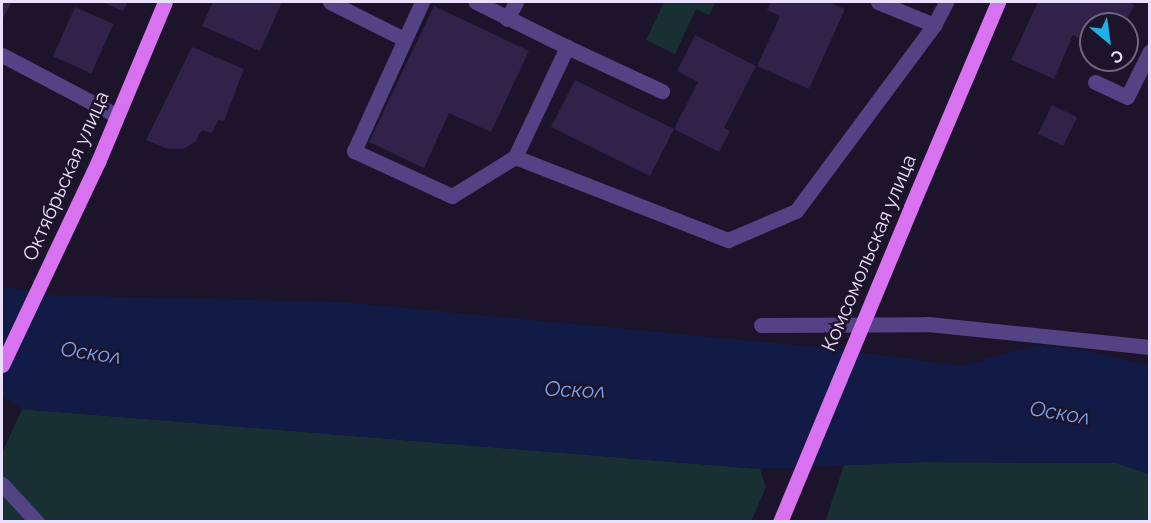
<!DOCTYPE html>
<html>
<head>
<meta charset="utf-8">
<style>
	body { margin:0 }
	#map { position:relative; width:1151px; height:523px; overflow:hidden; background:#1c142a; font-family:Raleway,sans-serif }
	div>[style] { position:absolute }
	.green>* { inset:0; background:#182f33 }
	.water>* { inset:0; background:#111b46 }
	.building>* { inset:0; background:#312249; transform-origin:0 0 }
	.minor>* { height:15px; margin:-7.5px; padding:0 7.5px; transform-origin:7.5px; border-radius:7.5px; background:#524484 }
	.major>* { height:15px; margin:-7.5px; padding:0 7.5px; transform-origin:7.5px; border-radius:7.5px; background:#d872f0 }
	.major-bridge>* { height:15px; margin:-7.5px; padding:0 7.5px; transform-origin:7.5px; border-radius:7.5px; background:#d872f0 }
	span { translate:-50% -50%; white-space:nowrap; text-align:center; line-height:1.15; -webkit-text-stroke:5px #1c142a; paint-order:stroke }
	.street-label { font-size:20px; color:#e8e0fc }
	.water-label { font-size:21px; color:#79a4f1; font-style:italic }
	.frame { position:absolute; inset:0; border:3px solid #e8e0fc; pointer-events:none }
	.north { position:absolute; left:1079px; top:12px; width:60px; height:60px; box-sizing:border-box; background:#1c142a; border:2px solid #6e667e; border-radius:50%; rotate:151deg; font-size:16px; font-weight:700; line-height:24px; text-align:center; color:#e8e0fc }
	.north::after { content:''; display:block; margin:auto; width:21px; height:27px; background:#20b0e8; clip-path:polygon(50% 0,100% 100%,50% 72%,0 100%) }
</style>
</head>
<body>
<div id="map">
	<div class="green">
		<div style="clip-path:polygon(664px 2px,716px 2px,709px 15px,696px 9px,675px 54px,646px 40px)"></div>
		<div style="clip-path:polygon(22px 409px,760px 469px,766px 487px,751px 522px,2px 522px,2px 453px)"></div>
		<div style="clip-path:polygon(922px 462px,1117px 463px,1149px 474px,1149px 521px,825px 522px,844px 465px)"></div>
	</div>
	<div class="water">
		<div style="clip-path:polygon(2px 286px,48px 295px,340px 302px,829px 348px,962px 366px,1038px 345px,1091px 351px,1149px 366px,1149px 474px,1117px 463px,922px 462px,760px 469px,22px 409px,2px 396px)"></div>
	</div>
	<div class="building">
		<div style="clip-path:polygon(2px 2px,12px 2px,2px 20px)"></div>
		<div style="clip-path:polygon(102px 2px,128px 2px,123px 11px)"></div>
		<div style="clip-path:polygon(213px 2px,282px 2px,260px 51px,202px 26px)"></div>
		<div style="clip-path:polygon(771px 2px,828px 2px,845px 9px,809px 89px,757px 66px,780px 16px,767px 10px)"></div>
		<div style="clip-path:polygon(1038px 2px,1127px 2px,1134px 5px,1125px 24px,1091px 24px,1091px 43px,1073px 35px,1054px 79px,1011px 60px)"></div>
		<div style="clip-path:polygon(434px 6px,529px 51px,491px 132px,449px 113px,424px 168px,369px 142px)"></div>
		<div style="left:75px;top:7px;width:42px;height:54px;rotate:24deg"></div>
		<div style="clip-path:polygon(695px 35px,756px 66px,724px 128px,730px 131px,719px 152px,674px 129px,650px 176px,551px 127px,575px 80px,674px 129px,698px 82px,677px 71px)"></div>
		<div style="clip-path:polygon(192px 47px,244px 69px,224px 121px,218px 120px,212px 133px,202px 130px,195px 142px,183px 149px,168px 149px,146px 140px)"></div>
		<div style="left:1052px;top:105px;width:28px;height:32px;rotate:26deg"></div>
	</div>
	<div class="minor">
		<div style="left:330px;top:2px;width:83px;rotate:26.6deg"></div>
		<div style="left:422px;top:2px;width:164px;rotate:114.5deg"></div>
		<div style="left:354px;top:151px;width:108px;rotate:24.7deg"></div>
		<div style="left:452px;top:196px;width:74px;rotate:-31.8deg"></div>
		<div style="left:515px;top:157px;width:122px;rotate:-64.7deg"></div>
		<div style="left:567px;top:47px;width:102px;rotate:-153.7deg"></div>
		<div style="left:878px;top:2px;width:61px;rotate:22.3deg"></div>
		<div style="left:507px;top:19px;width:19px;rotate:-62deg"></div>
		<div style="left:567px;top:47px;width:105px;rotate:24.9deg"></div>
		<div style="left:2px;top:55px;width:129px;rotate:27.8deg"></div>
		<div style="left:1095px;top:82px;width:35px;rotate:25deg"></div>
		<div style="left:1127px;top:97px;width:51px;rotate:-63.4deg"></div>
		<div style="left:515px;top:157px;width:229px;rotate:21.3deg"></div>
		<div style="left:728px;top:240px;width:74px;rotate:-23.1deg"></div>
		<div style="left:796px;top:211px;width:232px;rotate:-53.4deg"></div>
		<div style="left:934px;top:25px;width:26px;rotate:-62deg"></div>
		<div style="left:761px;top:325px;width:167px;rotate:-0.3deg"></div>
		<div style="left:928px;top:324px;width:223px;rotate:5.9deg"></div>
		<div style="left:2px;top:484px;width:52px;rotate:47.4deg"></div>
	</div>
	<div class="major">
		<div style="left:911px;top:207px;width:223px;rotate:-67deg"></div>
		<div style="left:2px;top:365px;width:225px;rotate:-64.7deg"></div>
		<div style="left:98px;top:162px;width:173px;rotate:-67.3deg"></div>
	</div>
	<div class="major-bridge">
		<div style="left:780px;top:522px;width:341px;rotate:-67.4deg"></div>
	</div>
	<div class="street-label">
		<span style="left:66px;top:176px;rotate:-66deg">Октябрьская улица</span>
		<span style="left:869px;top:253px;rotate:-67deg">Комсомольская улица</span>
	</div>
	<div class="water-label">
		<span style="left:91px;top:353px;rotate:8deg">Оскол</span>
		<span style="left:575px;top:390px;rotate:2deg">Оскол</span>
		<span style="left:1060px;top:413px;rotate:9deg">Оскол</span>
	</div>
	<div class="frame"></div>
	<div class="north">С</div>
</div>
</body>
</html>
